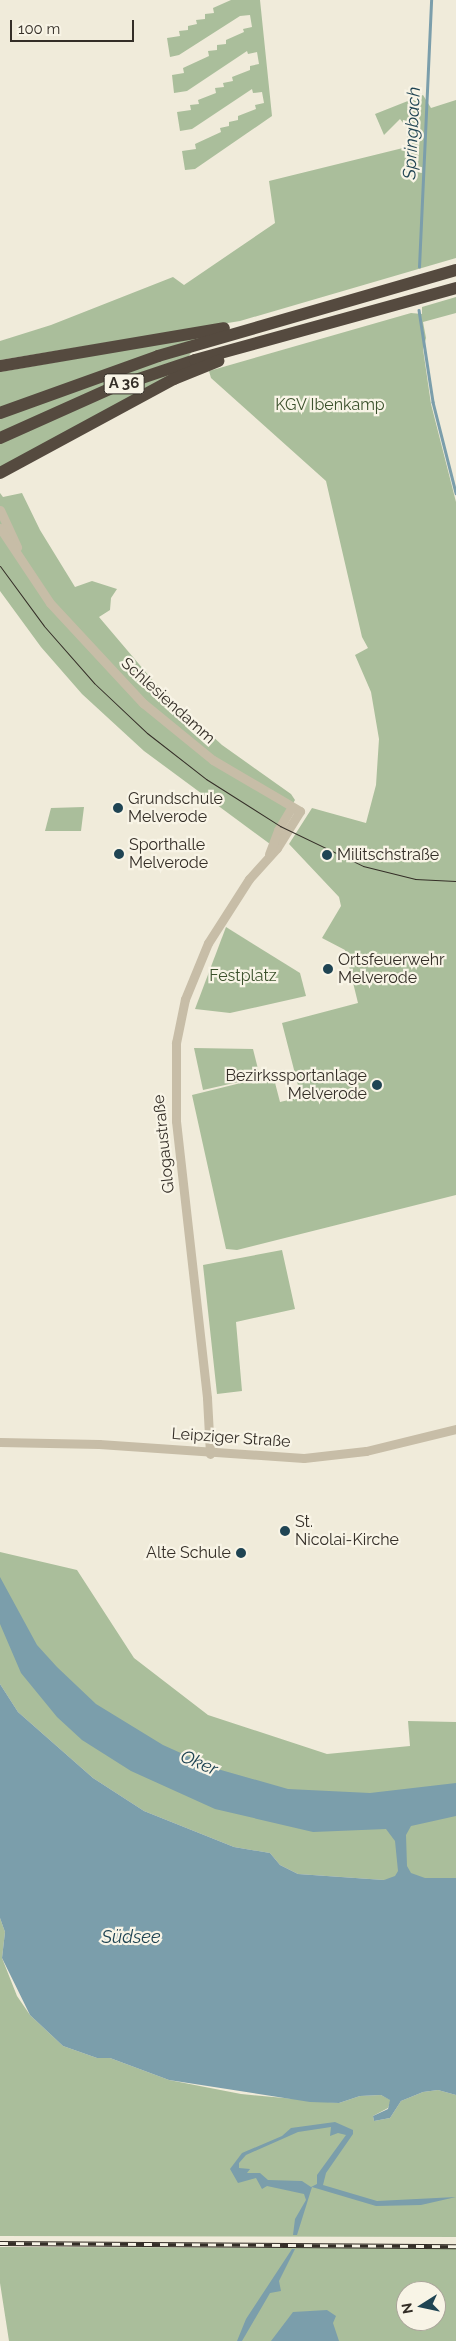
<!DOCTYPE html>
<html>
<head>
<meta charset="utf-8">
<style>
	body { margin:0 }
	#map { position:relative; width:456px; height:2341px; overflow:hidden; background:#f0ebda; font-family:Raleway,sans-serif }
	div>[style] { position:absolute }
	.green>* { inset:0; background:#aabe9b }
	.water>* { inset:0; background:#7b9eab }
	.stream>* { height:2.5px; margin:-1.25px; padding:0 1.25px; transform-origin:1.25px; border-radius:1.25px; background:#7b9eab }
	.tertiary>* { height:9px; margin:-4.5px; padding:0 4.5px; transform-origin:4.5px; border-radius:4.5px; background:#c7bda7 }
	.motorway>* { height:12px; margin:-6px; padding:0 6px; transform-origin:6px; border-radius:6px; background:#554a3f }
	.tram>* { height:1px; margin:-0.5px; padding:0 0.5px; transform-origin:0.5px; border-radius:0.5px; background:#342e27 }
	.rail>* { height:4.5px; margin-top:-2.25px; transform-origin:0; background:repeating-linear-gradient(90deg,#f8f4e6 0 8px,#342e27 0 16px); box-sizing:border-box; border-block:1px solid #342e27 }
	.dots>* { width:14px; height:14px; translate:-50% -50%; box-sizing:border-box; border:2px solid #f8f4e6; border-radius:50% }
	span { translate:-50% -50%; white-space:nowrap; text-align:center; line-height:1.15; -webkit-text-stroke:4.5px #f8f4e6; paint-order:stroke }
	.shield-label span { padding:1px 4px; background:#f8f4e6; border:1px solid; border-radius:4px; -webkit-text-stroke-width:0 }
	.shield-label { font-size:15px; color:#342e27; font-weight:700 }
	.park-label { font-size:16px; color:#3b512c }
	.street-label { font-size:16px; color:#342e27 }
	.poi-label { font-size:16px; color:#342e27 }
	.left { translate:0 -50%; text-align:left }
	.right { translate:-100% -50%; text-align:right }
	.water-label { font-size:18px; color:#1f4453; font-style:italic }
	.north { position:absolute; left:396px; top:2281px; width:50px; height:50px; box-sizing:border-box; background:#f8f4e6; border:1px solid #aaa59a; border-radius:50%; rotate:260deg; font-size:14px; font-weight:700; line-height:20px; text-align:center; color:#342e27 }
	.north::after { content:''; display:block; margin:auto; width:18px; height:22px; background:#1f4453; clip-path:polygon(50% 0,100% 100%,50% 72%,0 100%) }
	.scale { position:absolute; left:10px; top:20px; width:124px; height:22px; box-sizing:border-box; border:2px solid #342e27; border-top:0; padding-left:6px; font-size:15px; line-height:18px; white-space:nowrap; color:#342e27; -webkit-text-stroke:4px #f8f4e6; paint-order:stroke }
</style>
</head>
<body>
<div id="map">
	<div class="green">
		<div style="clip-path:polygon(231px 0,260px 0,272px 116px,195px 169px,185px 170px,182px 151px,196px 149px,195px 144px,221px 132px,220px 128px,229px 126px,229px 122px,238px 120px,238px 116px,256px 109px,255px 105px,264px 103px,262px 92px,253px 93px,252px 89px,192px 129px,180px 131px,177px 112px,191px 110px,190px 105px,199px 104px,198px 100px,216px 93px,215px 88px,224px 87px,223px 83px,233px 81px,232px 77px,250px 70px,250px 66px,259px 64px,257px 52px,248px 54px,247px 51px,187px 91px,174px 93px,172px 75px,184px 73px,183px 68px,209px 56px,208px 51px,217px 50px,217px 45px,226px 44px,226px 40px,244px 32px,243px 29px,252px 27px,250px 15px,240px 16px,179px 55px,170px 57px,167px 38px,180px 36px,179px 31px,188px 30px,188px 26px,197px 24px,196px 20px,205px 19px,205px 14px,214px 13px,213px 8px)"></div>
		<div style="clip-path:polygon(423px 95px,431px 108px,456px 100px,456px 258px,240px 321px,0 360px,0 341px,51px 325px,173px 277px,184px 285px,275px 223px,269px 181px,407px 147px,407px 128px,400px 119px,384px 135px,375px 114px)"></div>
		<div style="clip-path:polygon(456px 297px,456px 313px,423px 322px,426px 338px,423px 349px,431px 404px,456px 502px,456px 1195px,237px 1250px,226px 1249px,192px 1095px,273px 1075px,280px 1102px,301px 1097px,282px 1023px,358px 1003px,345px 950px,322px 938px,341px 906px,339px 897px,289px 844px,312px 808px,366px 823px,376px 785px,379px 739px,371px 692px,355px 655px,368px 648px,362px 637px,326px 481px,211px 378px,209px 371px,411px 313px,422px 314px,422px 307px)"></div>
		<div style="clip-path:polygon(204px 336px,175px 374px,0 469px,0 372px)"></div>
		<div style="clip-path:polygon(0 493px,3px 497px,22px 493px,40px 530px,75px 587px,92px 581px,117px 589px,111px 598px,110px 610px,99px 617px,155px 683px,222px 745px,291px 794px,295px 800px,270px 844px,144px 751px,82px 694px,41px 647px,0 591px)"></div>
		<div style="clip-path:polygon(84px 807px,81px 831px,45px 831px,51px 808px)"></div>
		<div style="clip-path:polygon(226px 927px,300px 973px,306px 996px,230px 1013px,195px 1009px)"></div>
		<div style="clip-path:polygon(194px 1048px,253px 1049px,260px 1077px,203px 1090px)"></div>
		<div style="clip-path:polygon(282px 1250px,295px 1309px,236px 1322px,242px 1391px,217px 1394px,203px 1265px)"></div>
		<div style="clip-path:polygon(0 1552px,77px 1570px,134px 1658px,208px 1715px,327px 1754px,410px 1746px,408px 1721px,456px 1722px,456px 1878px,384px 1880px,298px 1874px,280px 1865px,270px 1853px,234px 1847px,144px 1811px,93px 1778px,18px 1712px,0 1684px)"></div>
		<div style="clip-path:polygon(0 1918px,5px 1932px,2px 1958px,17px 1996px,30px 2015px,63px 2046px,97px 2058px,110px 2058px,169px 2080px,241px 2094px,339px 2103px,360px 2096px,381px 2095px,391px 2100px,388px 2108px,373px 2116px,374px 2121px,390px 2118px,401px 2101px,423px 2092px,438px 2090px,456px 2095px,456px 2237px,0 2236px)"></div>
		<div style="clip-path:polygon(evenodd,0 2247px,456px 2248px,456px 2341px,9px 2341px,0 2283px,0 2247px,406px 2291px,436px 2291px,436px 2321px,406px 2321px,406px 2291px)"></div>
	</div>
	<div class="water">
		<div style="clip-path:polygon(0 1577px,37px 1645px,57px 1667px,96px 1704px,163px 1745px,214px 1768px,288px 1789px,370px 1793px,456px 1783px,456px 1816px,411px 1826px,406px 1835px,407px 1866px,411px 1873px,425px 1878px,456px 1878px,456px 2095px,438px 2090px,423px 2092px,401px 2101px,390px 2118px,374px 2121px,373px 2116px,388px 2109px,390px 2100px,381px 2095px,360px 2096px,339px 2103px,310px 2102px,169px 2080px,110px 2058px,97px 2058px,63px 2046px,30px 2015px,2px 1958px,5px 1932px,0 1918px,0 1684px,18px 1712px,93px 1778px,144px 1811px,234px 1847px,270px 1853px,280px 1865px,298px 1874px,384px 1880px,395px 1876px,398px 1871px,395px 1841px,386px 1829px,313px 1832px,215px 1809px,131px 1771px,82px 1740px,57px 1717px,21px 1673px,0 1624px)"></div>
		<div style="clip-path:polygon(evenodd,335px 2122px,353px 2130px,353px 2134px,326px 2173px,323px 2185px,377px 2201px,456px 2197px,421px 2205px,376px 2206px,312px 2187px,297px 2235px,293px 2235px,295px 2219px,306px 2200px,304px 2194px,267px 2186px,262px 2189px,256px 2178px,238px 2183px,230px 2169px,242px 2153px,282px 2136px,291px 2128px,335px 2122px,331px 2127px,330px 2136px,338px 2133px,346px 2135px,317px 2175px,317px 2184px,311px 2187px,302px 2181px,268px 2180px,260px 2173px,247px 2173px,250px 2169px,239px 2168px,239px 2163px,246px 2155px,298px 2132px,331px 2127px)"></div>
		<div style="clip-path:polygon(292px 2249px,295px 2249px,279px 2281px,281px 2291px,270px 2293px,242px 2341px,237px 2341px,246px 2319px)"></div>
		<div style="clip-path:polygon(327px 2310px,336px 2316px,333px 2323px,339px 2341px,271px 2341px,293px 2312px)"></div>
	</div>
	<div class="stream">
		<div style="left:419px;top:267px;width:267px;rotate:-87.4deg"></div>
		<div style="left:419px;top:310px;width:93px;rotate:81.3deg"></div>
		<div style="left:433px;top:402px;width:94px;rotate:75.8deg"></div>
	</div>
	<div class="tertiary">
		<div style="left:0;top:510px;width:41px;rotate:65.3deg"></div>
		<div style="left:0;top:528px;width:90px;rotate:56.3deg"></div>
		<div style="left:50px;top:603px;width:137px;rotate:47.1deg"></div>
		<div style="left:143px;top:703px;width:90px;rotate:39.2deg"></div>
		<div style="left:213px;top:760px;width:101px;rotate:30.4deg"></div>
		<div style="left:300px;top:811px;width:44px;rotate:121.9deg"></div>
		<div style="left:277px;top:848px;width:42px;rotate:132.1deg"></div>
		<div style="left:249px;top:879px;width:76px;rotate:122.6deg"></div>
		<div style="left:208px;top:943px;width:61px;rotate:112.3deg"></div>
		<div style="left:185px;top:999px;width:45px;rotate:101.6deg"></div>
		<div style="left:176px;top:1043px;width:78px;rotate:90deg"></div>
		<div style="left:176px;top:1121px;width:279px;rotate:83.6deg"></div>
		<div style="left:207px;top:1398px;width:56px;rotate:86.9deg"></div>
		<div style="left:269px;top:854px;width:26px;rotate:-69deg"></div>
		<div style="left:278px;top:830px;width:27px;rotate:-59deg"></div>
		<div style="left:0;top:1442px;width:99px;rotate:1.2deg"></div>
		<div style="left:99px;top:1444px;width:205px;rotate:3.9deg"></div>
		<div style="left:304px;top:1458px;width:62px;rotate:-6.4deg"></div>
		<div style="left:366px;top:1451px;width:93px;rotate:-13.7deg"></div>
	</div>
	<div class="motorway">
		<div style="left:0;top:366px;width:227px;rotate:-9.6deg"></div>
		<div style="left:0;top:413px;width:168px;rotate:-19.8deg"></div>
		<div style="left:158px;top:356px;width:310px;rotate:-16.1deg"></div>
		<div style="left:0;top:438px;width:123px;rotate:-24.1deg"></div>
		<div style="left:112px;top:388px;width:88px;rotate:-18.6deg"></div>
		<div style="left:195px;top:360px;width:271px;rotate:-15.4deg"></div>
		<div style="left:0;top:473px;width:198px;rotate:-28.4deg"></div>
		<div style="left:174px;top:379px;width:48px;rotate:-22.2deg"></div>
	</div>
	<div class="tram">
		<div style="left:0;top:566px;width:74px;rotate:53.7deg"></div>
		<div style="left:44px;top:626px;width:76px;rotate:48.7deg"></div>
		<div style="left:94px;top:683px;width:73px;rotate:43.3deg"></div>
		<div style="left:147px;top:733px;width:75px;rotate:37.9deg"></div>
		<div style="left:206px;top:779px;width:88px;rotate:32.4deg"></div>
		<div style="left:280px;top:826px;width:92px;rotate:25.7deg"></div>
		<div style="left:363px;top:866px;width:54px;rotate:14deg"></div>
		<div style="left:415px;top:879px;width:41px;rotate:2.8deg"></div>
	</div>
	<div class="rail">
		<div style="left:0;top:2243px;width:456px;rotate:0.4deg"></div>
	</div>
	<div class="dots">
		<div style="left:118px;top:808px;background:#1f4453"></div>
		<div style="left:119px;top:854px;background:#1f4453"></div>
		<div style="left:327px;top:855px;background:#1f4453"></div>
		<div style="left:328px;top:969px;background:#1f4453"></div>
		<div style="left:377px;top:1085px;background:#1f4453"></div>
		<div style="left:285px;top:1531px;background:#1f4453"></div>
		<div style="left:241px;top:1553px;background:#1f4453"></div>
	</div>
	<div class="shield-label">
		<span style="left:124px;top:384px">A 36</span>
	</div>
	<div class="park-label">
		<span style="left:330px;top:405px">KGV Ibenkamp</span>
		<span style="left:243px;top:976px">Festplatz</span>
	</div>
	<div class="street-label">
		<span style="left:168px;top:701px;rotate:42deg">Schlesiendamm</span>
		<span style="left:164px;top:1144px;rotate:-96deg">Glogaustraße</span>
		<span style="left:231px;top:1438px;rotate:4deg">Leipziger Straße</span>
	</div>
	<div class="poi-label">
		<span class="left" style="left:128px;top:808px">Grundschule<br>Melverode</span>
		<span class="left" style="left:129px;top:854px">Sporthalle<br>Melverode</span>
		<span class="left" style="left:337px;top:855px">Militschstraße</span>
		<span class="left" style="left:338px;top:969px">Ortsfeuerwehr<br>Melverode</span>
		<span class="right" style="left:367px;top:1085px">Bezirkssportanlage<br>Melverode</span>
		<span class="left" style="left:295px;top:1531px">St.<br>Nicolai-Kirche</span>
		<span class="right" style="left:231px;top:1553px">Alte Schule</span>
	</div>
	<div class="water-label">
		<span style="left:412px;top:133px;rotate:-87deg">Springbach</span>
		<span style="left:199px;top:1763px;rotate:23deg">Oker</span>
		<span style="left:131px;top:1937px">Südsee</span>
	</div>
	<div class="north">N</div>
	<div class="scale">100 m</div>
</div>
</body>
</html>
